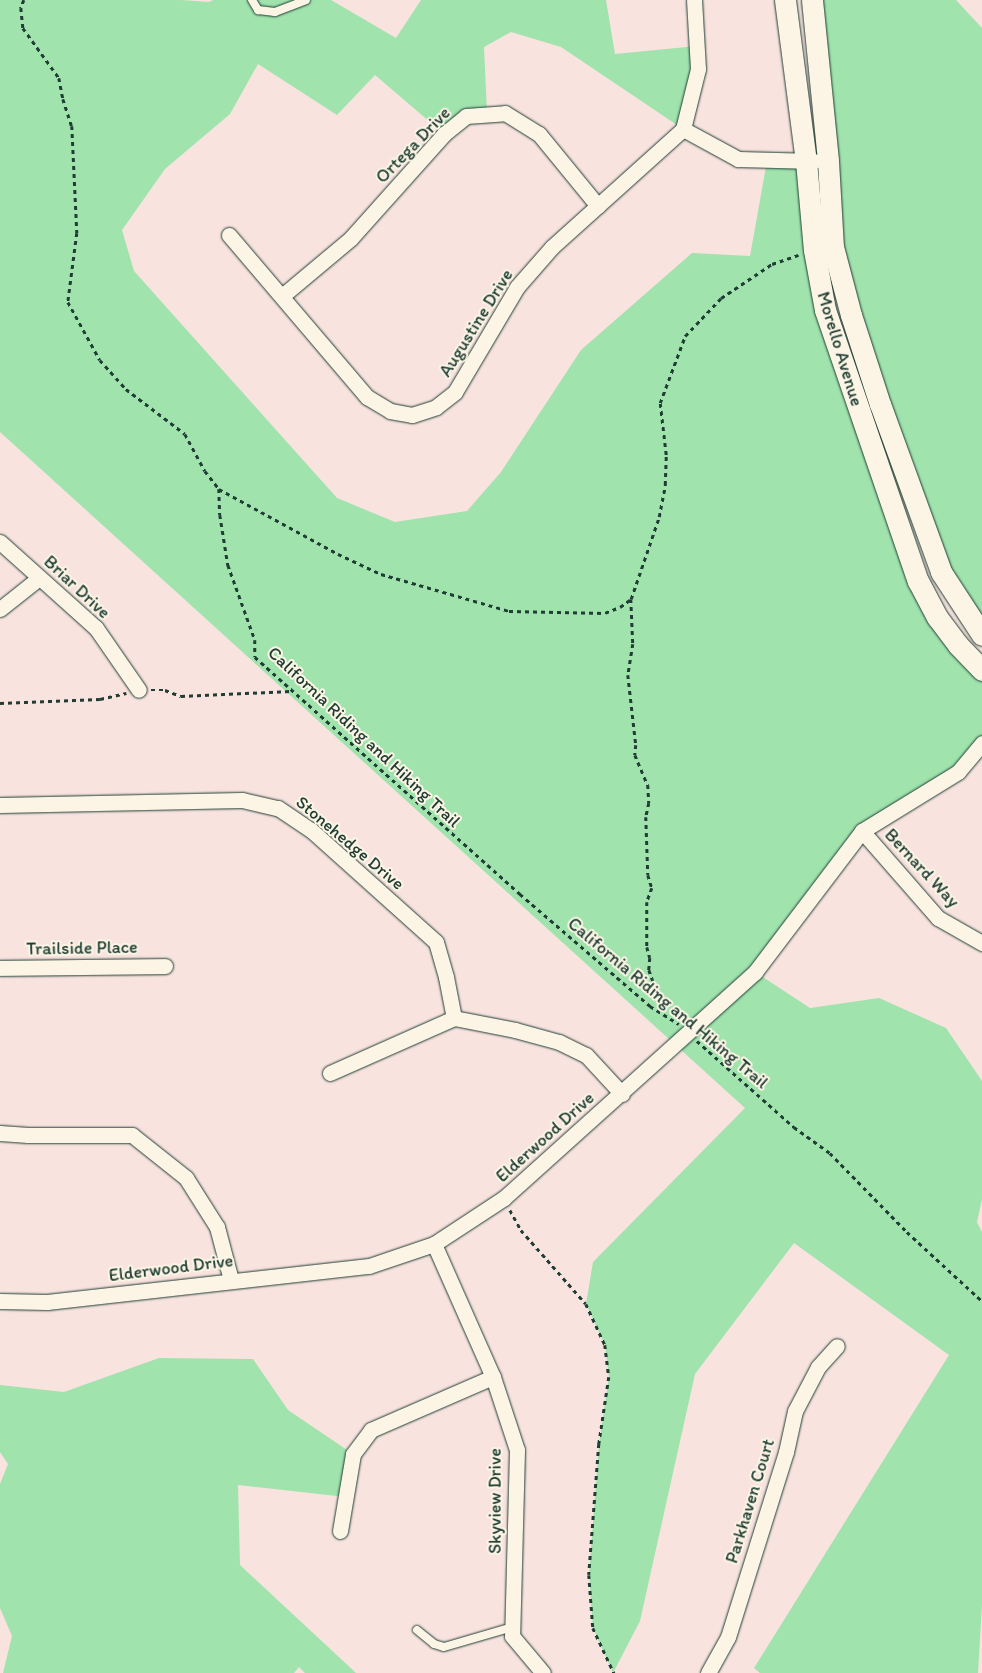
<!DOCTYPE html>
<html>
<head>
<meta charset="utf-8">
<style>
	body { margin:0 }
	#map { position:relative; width:982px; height:1673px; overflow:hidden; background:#f8e3df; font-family:Itim,sans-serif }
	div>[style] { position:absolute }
	.green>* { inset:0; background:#a0e3ad }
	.path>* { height:2.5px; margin-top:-1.25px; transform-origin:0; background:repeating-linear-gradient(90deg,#1f3d34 0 4px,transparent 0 8px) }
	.roads { filter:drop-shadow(0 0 1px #1f3d34) drop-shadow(0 0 1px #1f3d34) }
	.lane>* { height:8px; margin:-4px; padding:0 4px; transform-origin:4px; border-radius:4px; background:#fcf5e5 }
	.street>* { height:15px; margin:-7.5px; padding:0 7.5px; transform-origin:7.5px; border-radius:7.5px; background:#fcf5e5 }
	.secondary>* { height:21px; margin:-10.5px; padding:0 10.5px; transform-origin:10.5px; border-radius:10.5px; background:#fcf5e5 }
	span { translate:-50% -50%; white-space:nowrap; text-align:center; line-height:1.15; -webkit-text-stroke:4px #fcf5e5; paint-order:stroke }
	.street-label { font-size:18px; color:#1f3d34 }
</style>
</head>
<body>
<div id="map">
	<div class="green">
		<div style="clip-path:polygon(0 0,181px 0,209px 2px,213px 0,331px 0,396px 38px,421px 0,606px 0,615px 54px,697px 46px,683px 129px,561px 47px,511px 32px,484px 47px,487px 114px,444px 134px,375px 75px,337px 115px,258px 64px,230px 114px,165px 169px,122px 230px,134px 271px,337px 498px,395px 522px,467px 511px,501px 472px,581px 350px,692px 253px,750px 256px,767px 161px,807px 163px,814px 250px,918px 581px,982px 670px,982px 743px,958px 772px,862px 831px,755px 972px,810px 1008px,879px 998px,946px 1028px,982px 1081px,982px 1199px,977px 1222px,982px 1232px,982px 1605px,978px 1673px,760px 1673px,754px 1668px,949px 1355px,794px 1243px,695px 1374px,640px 1621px,613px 1673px,593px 1628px,589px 1575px,599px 1444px,609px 1377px,605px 1345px,586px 1304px,593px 1262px,745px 1108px,0 432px)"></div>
		<div style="clip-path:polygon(812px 0,956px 0,982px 28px,982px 635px,972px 623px,851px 315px)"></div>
		<div style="clip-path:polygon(159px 1358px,253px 1359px,288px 1410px,353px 1454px,346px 1497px,238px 1485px,240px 1565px,356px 1673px,305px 1673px,299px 1667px,294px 1673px,3px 1673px,12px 1636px,0 1608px,0 1484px,8px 1464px,0 1452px,0 1385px,64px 1392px)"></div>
	</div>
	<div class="path">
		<div style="left:24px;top:0;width:9px;rotate:111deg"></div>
		<div style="left:21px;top:8px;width:20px;rotate:84deg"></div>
		<div style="left:23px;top:28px;width:62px;rotate:54.2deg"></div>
		<div style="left:59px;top:78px;width:21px;rotate:79deg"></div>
		<div style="left:63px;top:99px;width:28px;rotate:72deg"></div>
		<div style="left:72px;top:126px;width:107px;rotate:87.3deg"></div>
		<div style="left:77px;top:233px;width:70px;rotate:97.4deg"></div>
		<div style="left:68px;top:302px;width:66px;rotate:61.1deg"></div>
		<div style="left:100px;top:360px;width:39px;rotate:48deg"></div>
		<div style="left:126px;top:389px;width:74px;rotate:37.3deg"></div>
		<div style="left:185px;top:434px;width:42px;rotate:61.6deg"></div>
		<div style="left:205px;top:471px;width:23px;rotate:52deg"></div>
		<div style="left:219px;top:489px;width:26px;rotate:88deg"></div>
		<div style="left:220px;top:515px;width:51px;rotate:80.9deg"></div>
		<div style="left:228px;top:565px;width:80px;rotate:70.2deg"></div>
		<div style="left:255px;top:640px;width:17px;rotate:90deg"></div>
		<div style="left:255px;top:657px;width:356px;rotate:41.8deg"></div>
		<div style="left:520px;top:894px;width:172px;rotate:40.7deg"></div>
		<div style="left:650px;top:1006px;width:34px;rotate:32deg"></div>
		<div style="left:219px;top:489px;width:136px;rotate:28.6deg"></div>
		<div style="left:338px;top:554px;width:47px;rotate:24.9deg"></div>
		<div style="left:381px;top:574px;width:133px;rotate:16.1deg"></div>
		<div style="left:509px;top:611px;width:96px;rotate:1.2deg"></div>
		<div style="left:605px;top:613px;width:16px;rotate:-22deg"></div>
		<div style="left:620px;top:607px;width:14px;rotate:-36deg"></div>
		<div style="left:631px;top:599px;width:45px;rotate:87.5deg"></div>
		<div style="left:633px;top:644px;width:31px;rotate:99deg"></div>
		<div style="left:628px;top:675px;width:70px;rotate:83.5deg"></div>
		<div style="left:636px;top:745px;width:10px;rotate:96deg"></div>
		<div style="left:635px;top:755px;width:33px;rotate:67deg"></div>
		<div style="left:648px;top:785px;width:18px;rotate:87deg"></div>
		<div style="left:649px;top:803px;width:14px;rotate:102deg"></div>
		<div style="left:646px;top:817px;width:58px;rotate:88deg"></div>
		<div style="left:648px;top:875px;width:14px;rotate:73deg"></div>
		<div style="left:652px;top:888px;width:15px;rotate:110deg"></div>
		<div style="left:647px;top:902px;width:45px;rotate:90deg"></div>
		<div style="left:647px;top:947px;width:11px;rotate:75deg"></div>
		<div style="left:650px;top:958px;width:12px;rotate:95deg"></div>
		<div style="left:649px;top:970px;width:47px;rotate:70deg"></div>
		<div style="left:631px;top:599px;width:87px;rotate:-71.1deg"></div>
		<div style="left:659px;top:517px;width:33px;rotate:-79deg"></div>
		<div style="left:665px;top:485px;width:30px;rotate:-88deg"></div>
		<div style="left:666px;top:455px;width:52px;rotate:-96.6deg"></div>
		<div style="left:660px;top:403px;width:72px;rotate:-69.5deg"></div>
		<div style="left:685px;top:336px;width:52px;rotate:-46.5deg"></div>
		<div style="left:721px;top:298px;width:61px;rotate:-33.7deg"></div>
		<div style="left:772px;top:264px;width:28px;rotate:-19deg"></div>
		<div style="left:151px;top:690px;width:14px"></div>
		<div style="left:165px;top:690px;width:17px;rotate:21deg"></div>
		<div style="left:181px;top:696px;width:110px;rotate:-2.6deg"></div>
		<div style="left:0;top:703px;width:100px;rotate:-2.3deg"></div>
		<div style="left:100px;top:699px;width:27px;rotate:-13deg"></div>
		<div style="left:697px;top:1041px;width:130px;rotate:41.6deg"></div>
		<div style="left:794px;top:1127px;width:44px;rotate:35.8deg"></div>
		<div style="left:830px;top:1153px;width:110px;rotate:45.7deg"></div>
		<div style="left:907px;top:1232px;width:102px;rotate:42.6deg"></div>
		<div style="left:510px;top:1210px;width:23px;rotate:61deg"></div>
		<div style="left:521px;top:1230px;width:98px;rotate:48.7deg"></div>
		<div style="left:586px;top:1304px;width:45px;rotate:65.1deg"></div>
		<div style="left:605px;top:1345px;width:32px;rotate:83deg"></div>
		<div style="left:609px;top:1377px;width:68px;rotate:98.5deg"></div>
		<div style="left:599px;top:1444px;width:131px;rotate:94.4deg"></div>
		<div style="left:589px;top:1575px;width:53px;rotate:85.7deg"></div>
		<div style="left:593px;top:1628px;width:50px;rotate:65deg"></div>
	</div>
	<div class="roads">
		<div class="lane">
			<div style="left:252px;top:0;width:12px;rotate:59deg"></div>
			<div style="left:258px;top:10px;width:17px;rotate:7deg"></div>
			<div style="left:275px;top:12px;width:33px;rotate:-21deg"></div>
			<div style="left:417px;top:1630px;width:22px;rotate:39deg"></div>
			<div style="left:434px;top:1644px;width:10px;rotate:17deg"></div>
			<div style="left:444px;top:1647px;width:72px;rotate:-16.2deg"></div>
		</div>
		<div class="street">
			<div style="left:683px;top:129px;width:63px;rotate:28.6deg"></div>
			<div style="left:738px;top:159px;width:76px;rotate:1.5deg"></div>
			<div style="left:229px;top:235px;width:213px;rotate:49.6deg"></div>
			<div style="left:367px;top:397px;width:27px;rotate:31deg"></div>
			<div style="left:390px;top:411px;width:22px;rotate:10deg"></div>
			<div style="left:412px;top:415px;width:25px;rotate:-18deg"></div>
			<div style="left:436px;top:407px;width:24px;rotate:-38deg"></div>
			<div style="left:455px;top:392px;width:122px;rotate:-59.4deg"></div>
			<div style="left:517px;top:287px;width:53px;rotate:-48.8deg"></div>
			<div style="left:552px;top:247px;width:176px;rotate:-42deg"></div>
			<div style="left:683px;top:129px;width:62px;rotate:-76deg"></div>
			<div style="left:698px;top:69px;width:69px;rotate:-93.3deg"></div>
			<div style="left:282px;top:296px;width:90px;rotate:-40deg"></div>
			<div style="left:351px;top:238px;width:140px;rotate:-48.2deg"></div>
			<div style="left:444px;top:134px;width:28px;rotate:-39deg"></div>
			<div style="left:466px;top:116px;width:39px;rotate:-4deg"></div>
			<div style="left:505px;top:113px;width:40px;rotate:32deg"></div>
			<div style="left:539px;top:134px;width:93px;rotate:50.7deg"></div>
			<div style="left:0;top:542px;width:129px;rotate:41.9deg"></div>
			<div style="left:96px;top:628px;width:75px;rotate:55.3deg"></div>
			<div style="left:0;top:609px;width:50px;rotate:-38.5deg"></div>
			<div style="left:0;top:805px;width:242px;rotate:-1.2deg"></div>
			<div style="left:242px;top:800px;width:37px;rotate:13deg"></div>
			<div style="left:278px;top:808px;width:40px;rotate:34deg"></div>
			<div style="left:311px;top:830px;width:168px;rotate:41.9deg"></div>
			<div style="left:436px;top:942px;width:36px;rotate:74deg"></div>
			<div style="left:446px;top:977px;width:42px;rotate:79deg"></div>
			<div style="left:862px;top:831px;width:116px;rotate:48.9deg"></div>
			<div style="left:938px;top:918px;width:51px;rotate:29.6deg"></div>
			<div style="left:0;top:968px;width:165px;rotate:-0.7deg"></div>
			<div style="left:330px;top:1073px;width:136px;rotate:-23.9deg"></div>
			<div style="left:454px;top:1018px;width:62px;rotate:11.1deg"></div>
			<div style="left:515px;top:1030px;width:46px;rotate:15.3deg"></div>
			<div style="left:559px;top:1042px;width:30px;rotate:26deg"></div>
			<div style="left:586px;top:1055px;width:53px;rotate:47.3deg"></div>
			<div style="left:0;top:1133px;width:28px;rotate:4deg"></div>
			<div style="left:28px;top:1135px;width:104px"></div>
			<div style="left:132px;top:1135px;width:69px;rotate:38.5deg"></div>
			<div style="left:186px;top:1178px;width:58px;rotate:57.7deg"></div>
			<div style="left:217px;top:1227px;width:55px;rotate:75.2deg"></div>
			<div style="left:434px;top:1244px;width:145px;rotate:66.1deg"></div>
			<div style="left:493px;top:1377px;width:77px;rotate:71.8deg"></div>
			<div style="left:517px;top:1450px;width:186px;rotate:91.5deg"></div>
			<div style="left:512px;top:1636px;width:48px;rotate:50deg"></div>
			<div style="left:0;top:1301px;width:47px;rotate:1.2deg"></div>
			<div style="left:47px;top:1302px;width:324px;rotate:-6.4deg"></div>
			<div style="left:369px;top:1266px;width:69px;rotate:-18.7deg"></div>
			<div style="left:434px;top:1244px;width:84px;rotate:-33.3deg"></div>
			<div style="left:504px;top:1198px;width:338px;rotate:-42deg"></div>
			<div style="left:755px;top:972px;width:177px;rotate:-52.8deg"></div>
			<div style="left:862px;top:831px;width:113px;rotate:-31.6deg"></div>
			<div style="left:958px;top:772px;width:38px;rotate:-50deg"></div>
			<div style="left:340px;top:1531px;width:78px;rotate:-80.4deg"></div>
			<div style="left:353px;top:1454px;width:30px;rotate:-53deg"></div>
			<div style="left:371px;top:1430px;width:133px;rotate:-23.5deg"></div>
			<div style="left:708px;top:1673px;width:41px;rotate:-60.9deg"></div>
			<div style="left:728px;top:1637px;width:194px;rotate:-72.6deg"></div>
			<div style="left:786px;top:1452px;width:42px;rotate:-77.6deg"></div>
			<div style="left:795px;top:1411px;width:50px;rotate:-62.4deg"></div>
			<div style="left:818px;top:1367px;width:28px;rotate:-48deg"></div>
		</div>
		<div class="secondary">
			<div style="left:785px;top:0;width:162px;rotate:82.6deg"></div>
			<div style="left:806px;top:161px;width:89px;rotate:84.9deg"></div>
			<div style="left:814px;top:250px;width:61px;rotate:79.6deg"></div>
			<div style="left:825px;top:310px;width:287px;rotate:71.1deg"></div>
			<div style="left:918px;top:581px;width:41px;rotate:62.2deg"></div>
			<div style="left:937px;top:617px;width:35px;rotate:53deg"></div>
			<div style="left:958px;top:645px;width:35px;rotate:46deg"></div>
			<div style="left:812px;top:0;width:162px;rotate:84.3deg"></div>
			<div style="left:828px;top:161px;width:86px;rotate:86.7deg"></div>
			<div style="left:833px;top:247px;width:70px;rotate:75.2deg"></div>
			<div style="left:851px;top:315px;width:94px;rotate:72deg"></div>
			<div style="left:880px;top:404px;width:179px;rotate:70deg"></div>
			<div style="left:941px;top:572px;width:75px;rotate:56.9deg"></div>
		</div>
	</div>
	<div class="street-label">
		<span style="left:413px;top:145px;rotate:-46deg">Ortega Drive</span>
		<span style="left:476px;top:323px;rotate:-58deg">Augustine Drive</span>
		<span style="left:840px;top:349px;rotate:73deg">Morello Avenue</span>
		<span style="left:77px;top:587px;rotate:43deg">Briar Drive</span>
		<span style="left:364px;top:737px;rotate:43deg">California Riding and Hiking Trail</span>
		<span style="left:350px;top:843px;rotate:40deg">Stonehedge Drive</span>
		<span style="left:922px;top:868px;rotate:47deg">Bernard Way</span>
		<span style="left:82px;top:948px;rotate:-1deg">Trailside Place</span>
		<span style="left:668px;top:1003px;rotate:40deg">California Riding and Hiking Trail</span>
		<span style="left:545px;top:1137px;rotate:-42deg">Elderwood Drive</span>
		<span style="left:171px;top:1268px;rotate:-7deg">Elderwood Drive</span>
		<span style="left:495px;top:1501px;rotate:-90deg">Skyview Drive</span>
		<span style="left:750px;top:1501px;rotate:-73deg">Parkhaven Court</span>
	</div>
</div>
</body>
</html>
